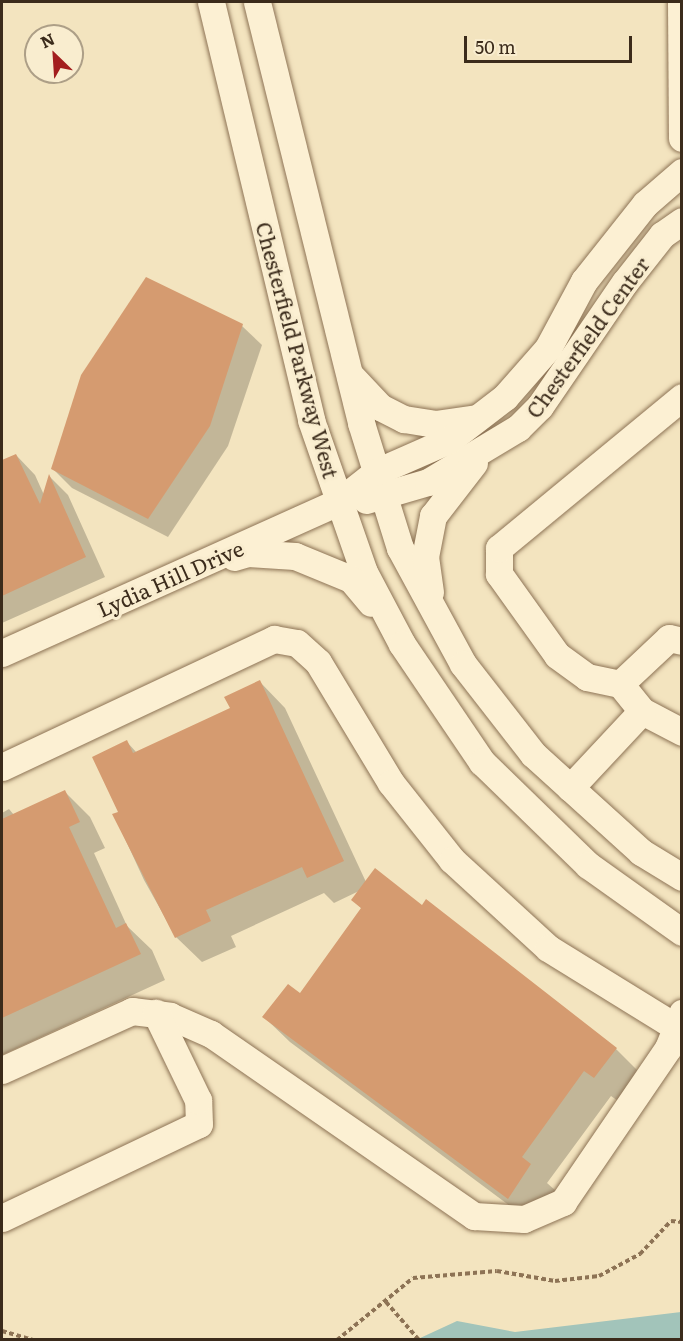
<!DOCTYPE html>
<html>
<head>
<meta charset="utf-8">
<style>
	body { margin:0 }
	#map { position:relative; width:683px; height:1341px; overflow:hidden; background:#f3e4bf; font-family:Literata,serif }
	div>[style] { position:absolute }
	.water>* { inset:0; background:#a2c4ba }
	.shadow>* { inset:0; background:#0003 }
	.building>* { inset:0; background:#d59b70 }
	.path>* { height:4px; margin-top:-2px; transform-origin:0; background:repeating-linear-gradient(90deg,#8d7355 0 4.5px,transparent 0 7.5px) }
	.roads { filter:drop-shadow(0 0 2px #8d7355) drop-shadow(0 0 2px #8d7355) }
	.minor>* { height:27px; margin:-13.5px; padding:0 13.5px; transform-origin:13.5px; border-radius:13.5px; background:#fcf0d3 }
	span { translate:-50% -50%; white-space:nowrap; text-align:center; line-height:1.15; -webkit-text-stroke:6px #f9edcf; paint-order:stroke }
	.street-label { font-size:21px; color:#3b2b1b }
	.frame { position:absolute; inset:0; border:3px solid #3b2b1b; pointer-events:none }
	.north { position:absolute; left:24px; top:24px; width:60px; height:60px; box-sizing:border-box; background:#f9edcf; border:2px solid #ad9f87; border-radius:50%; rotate:335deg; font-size:16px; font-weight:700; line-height:24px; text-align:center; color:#3b2b1b }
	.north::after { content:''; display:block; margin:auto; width:21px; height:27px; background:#a31e1e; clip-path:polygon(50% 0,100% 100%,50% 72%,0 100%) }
	.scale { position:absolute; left:464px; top:36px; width:168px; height:27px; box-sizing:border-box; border:3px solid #3b2b1b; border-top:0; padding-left:8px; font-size:18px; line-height:21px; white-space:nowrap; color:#3b2b1b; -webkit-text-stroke:4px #f9edcf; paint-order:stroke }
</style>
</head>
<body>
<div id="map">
	<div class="water">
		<div style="clip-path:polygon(681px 1312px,681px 1339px,418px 1339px,457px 1321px,515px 1332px)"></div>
	</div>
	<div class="shadow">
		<div style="clip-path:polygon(242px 326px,262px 345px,228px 446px,168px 537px,72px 488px,53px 469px)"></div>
		<div style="clip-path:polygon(16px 455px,35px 475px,44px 495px,50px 477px,68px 495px,105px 577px,2px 623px,2px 462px)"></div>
		<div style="clip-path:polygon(260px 682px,285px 708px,366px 882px,616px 1049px,642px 1075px,621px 1103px,611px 1096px,547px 1183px,556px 1191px,534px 1224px,290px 1042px,264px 1017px,300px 995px,362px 909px,353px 900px,359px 891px,334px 903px,324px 893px,231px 936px,236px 947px,202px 962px,176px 937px,144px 880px,114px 815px,120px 813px,127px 742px,137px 753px,232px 709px)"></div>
		<div style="clip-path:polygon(65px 792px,90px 817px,105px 848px,94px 853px,127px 926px,152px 950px,165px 980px,2px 1055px,2px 813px,9px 809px,14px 815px)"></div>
	</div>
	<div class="building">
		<div style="clip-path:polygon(146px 277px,243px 324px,210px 426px,148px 519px,51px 469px,81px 375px)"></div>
		<div style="clip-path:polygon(16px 454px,40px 504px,49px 474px,86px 557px,2px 596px,2px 460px)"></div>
		<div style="clip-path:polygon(260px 680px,344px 861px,307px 878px,302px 867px,206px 910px,211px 921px,175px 938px,112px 814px,118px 812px,92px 757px,127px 740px,133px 753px,230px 708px,224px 697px)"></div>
		<div style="clip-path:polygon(65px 790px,80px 822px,69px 827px,116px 928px,126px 923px,141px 954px,2px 1018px,2px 819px)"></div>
		<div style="clip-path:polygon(375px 868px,422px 905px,426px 899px,617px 1048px,594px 1078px,584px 1071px,522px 1157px,531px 1164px,508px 1199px,262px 1017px,288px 984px,300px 993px,361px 908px,351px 900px)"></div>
	</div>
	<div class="path">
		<div style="left:386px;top:1302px;width:50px;rotate:49deg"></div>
		<div style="left:2px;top:1331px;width:32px;rotate:16deg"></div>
		<div style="left:337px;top:1340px;width:98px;rotate:-39.2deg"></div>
		<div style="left:413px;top:1278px;width:84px;rotate:-4.8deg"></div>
		<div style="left:497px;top:1271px;width:59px;rotate:9.8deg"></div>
		<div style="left:555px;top:1281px;width:44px;rotate:-6.5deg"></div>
		<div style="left:599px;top:1276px;width:47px;rotate:-28.2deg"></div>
		<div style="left:640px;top:1254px;width:45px;rotate:-46.8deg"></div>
		<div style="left:671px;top:1221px;width:11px;rotate:5deg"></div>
	</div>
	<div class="roads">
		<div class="minor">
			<div style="left:211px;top:2px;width:430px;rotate:76.5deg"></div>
			<div style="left:311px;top:420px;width:161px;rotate:70.8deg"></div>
			<div style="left:364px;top:572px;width:81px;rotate:62.2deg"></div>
			<div style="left:402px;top:644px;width:143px;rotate:55.9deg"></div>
			<div style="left:482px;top:762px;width:148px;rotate:44.2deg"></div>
			<div style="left:588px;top:865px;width:115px;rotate:35.5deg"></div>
			<div style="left:257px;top:2px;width:434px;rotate:76.1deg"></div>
			<div style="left:361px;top:423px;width:131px;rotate:72.7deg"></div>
			<div style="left:400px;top:548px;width:132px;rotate:61.5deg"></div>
			<div style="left:463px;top:664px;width:114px;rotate:52.1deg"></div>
			<div style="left:533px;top:754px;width:146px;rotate:42.2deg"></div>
			<div style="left:641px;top:852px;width:48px;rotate:31.4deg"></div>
			<div style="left:681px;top:2px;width:136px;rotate:89.6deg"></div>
			<div style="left:350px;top:375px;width:44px;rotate:46.8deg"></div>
			<div style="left:380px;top:407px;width:27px;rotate:27deg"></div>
			<div style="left:404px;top:419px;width:31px;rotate:9deg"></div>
			<div style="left:435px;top:424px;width:42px;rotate:-8.1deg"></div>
			<div style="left:366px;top:500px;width:65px;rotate:-16.2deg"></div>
			<div style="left:428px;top:482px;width:105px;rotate:-31deg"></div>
			<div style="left:518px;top:428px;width:31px;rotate:-45deg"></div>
			<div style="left:540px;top:406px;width:150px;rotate:-55.6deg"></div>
			<div style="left:625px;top:282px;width:60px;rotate:-51.8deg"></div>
			<div style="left:662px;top:235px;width:24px;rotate:-35deg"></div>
			<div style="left:234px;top:557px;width:15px;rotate:-16deg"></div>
			<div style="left:248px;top:553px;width:47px;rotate:3.7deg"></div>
			<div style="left:295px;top:556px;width:61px;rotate:22.3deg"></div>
			<div style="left:351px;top:579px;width:31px;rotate:50deg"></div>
			<div style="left:430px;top:592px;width:35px;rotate:-98deg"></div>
			<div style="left:425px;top:557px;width:42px;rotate:-79deg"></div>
			<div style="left:433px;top:516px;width:67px;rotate:-52.3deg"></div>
			<div style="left:2px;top:653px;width:368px;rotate:-24.2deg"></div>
			<div style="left:338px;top:502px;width:48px;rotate:-38.3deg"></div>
			<div style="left:376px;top:472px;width:80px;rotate:-23.7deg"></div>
			<div style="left:449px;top:440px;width:71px;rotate:-37.5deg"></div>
			<div style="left:505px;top:397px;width:65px;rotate:-48.7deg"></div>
			<div style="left:548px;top:348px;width:76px;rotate:-61.8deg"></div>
			<div style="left:584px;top:281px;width:98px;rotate:-51.6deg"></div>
			<div style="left:645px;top:204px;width:49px;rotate:-40.9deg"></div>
			<div style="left:620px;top:684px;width:67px;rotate:-43.2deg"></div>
			<div style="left:669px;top:638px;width:13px;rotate:13deg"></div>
			<div style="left:642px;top:711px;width:45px;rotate:27.7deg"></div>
			<div style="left:2px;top:767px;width:301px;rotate:-25.2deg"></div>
			<div style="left:274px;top:639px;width:23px;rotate:10deg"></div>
			<div style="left:297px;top:643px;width:28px;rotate:42deg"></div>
			<div style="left:318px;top:662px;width:141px;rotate:58.9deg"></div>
			<div style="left:391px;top:783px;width:98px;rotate:51.6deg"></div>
			<div style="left:452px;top:860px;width:130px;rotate:42.5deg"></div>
			<div style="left:548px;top:948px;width:150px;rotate:31.7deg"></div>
			<div style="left:570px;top:788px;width:105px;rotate:-46.9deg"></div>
			<div style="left:642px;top:711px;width:35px;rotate:-129deg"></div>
			<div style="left:620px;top:684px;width:34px;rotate:-168deg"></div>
			<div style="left:587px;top:677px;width:37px;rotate:-144deg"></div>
			<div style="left:557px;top:655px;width:100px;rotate:-125.6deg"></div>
			<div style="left:499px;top:574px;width:26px;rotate:-90deg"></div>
			<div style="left:499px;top:548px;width:237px;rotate:-39.5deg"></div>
			<div style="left:2px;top:1070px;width:143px;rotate:-24.4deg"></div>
			<div style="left:132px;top:1011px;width:38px;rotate:7deg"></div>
			<div style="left:170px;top:1016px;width:45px;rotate:23.7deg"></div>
			<div style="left:211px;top:1034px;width:320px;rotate:34.7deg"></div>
			<div style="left:474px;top:1216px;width:50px;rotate:3.4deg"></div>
			<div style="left:524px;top:1219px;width:43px;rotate:-23.6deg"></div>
			<div style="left:563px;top:1202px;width:186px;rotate:-55.7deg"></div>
			<div style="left:668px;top:1048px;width:38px;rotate:-68deg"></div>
			<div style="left:2px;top:1218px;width:218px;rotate:-25.5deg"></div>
			<div style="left:199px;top:1124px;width:24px;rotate:-92deg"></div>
			<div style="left:198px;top:1100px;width:97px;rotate:-115.8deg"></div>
		</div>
	</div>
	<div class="street-label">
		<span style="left:587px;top:337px;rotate:-54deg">Chesterfield Center</span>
		<span style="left:298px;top:350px;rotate:75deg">Chesterfield Parkway West</span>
		<span style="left:170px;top:578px;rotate:-24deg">Lydia Hill Drive</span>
	</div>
	<div class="frame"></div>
	<div class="north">N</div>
	<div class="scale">50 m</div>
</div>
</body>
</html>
